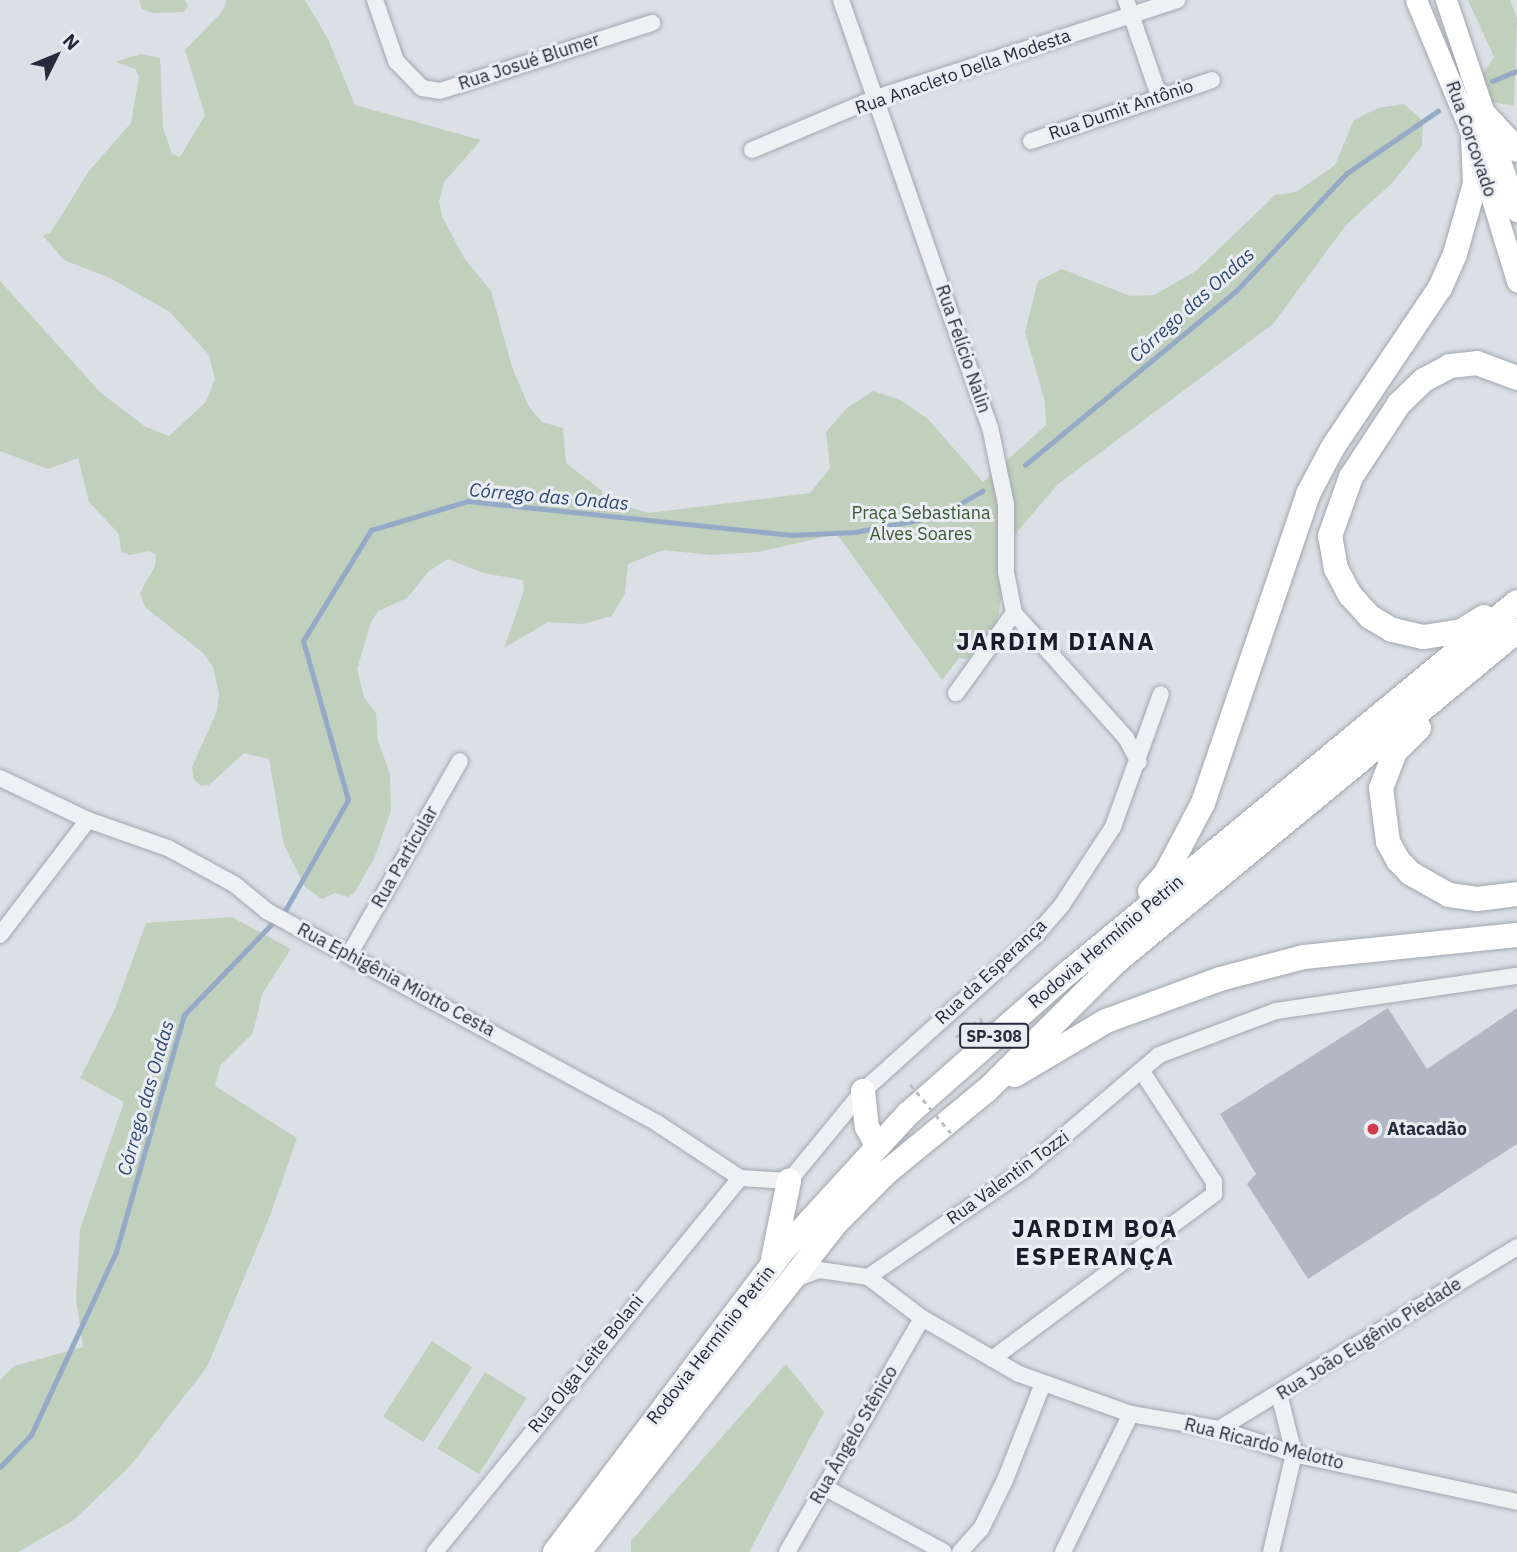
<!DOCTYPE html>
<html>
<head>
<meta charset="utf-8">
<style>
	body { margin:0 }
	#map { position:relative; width:1517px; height:1552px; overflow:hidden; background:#dbdfe6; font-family:"IBM Plex Sans",sans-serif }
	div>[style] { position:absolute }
	.green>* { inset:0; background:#c0d0bc; transform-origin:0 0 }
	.stream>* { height:4.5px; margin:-2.25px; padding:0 2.25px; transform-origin:2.25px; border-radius:2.25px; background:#95aac7 }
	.building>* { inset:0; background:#b2b8c3 }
	.path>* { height:2.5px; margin-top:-1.25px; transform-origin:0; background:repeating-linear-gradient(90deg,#babdc4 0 5px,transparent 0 10px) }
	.roads { filter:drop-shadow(0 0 2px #a1a6b0) drop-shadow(0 0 2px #a1a6b0) }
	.street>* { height:16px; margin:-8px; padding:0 8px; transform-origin:8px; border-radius:8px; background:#eef0f4 }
	.secondary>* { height:21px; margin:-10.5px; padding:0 10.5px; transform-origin:10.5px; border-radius:10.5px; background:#fff }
	.primary>* { height:24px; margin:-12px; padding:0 12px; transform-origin:12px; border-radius:12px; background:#fff }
	.path-bridge>* { height:2.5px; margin-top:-1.25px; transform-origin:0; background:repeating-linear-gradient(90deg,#babdc4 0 5px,transparent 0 10px) }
	.dots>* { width:19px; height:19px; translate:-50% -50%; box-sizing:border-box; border:4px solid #eaeef4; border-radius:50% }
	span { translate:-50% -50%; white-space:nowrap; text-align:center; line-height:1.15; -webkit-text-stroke:6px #eaeef4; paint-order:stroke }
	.shield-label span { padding:2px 5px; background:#eaeef4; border:2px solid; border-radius:5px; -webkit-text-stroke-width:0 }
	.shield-label { font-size:16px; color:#252c3c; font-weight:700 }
	.street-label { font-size:18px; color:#252c3c }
	.park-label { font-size:18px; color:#375832 }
	.poi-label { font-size:18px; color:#252c3c; font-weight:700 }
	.left { translate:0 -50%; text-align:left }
	.water-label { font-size:19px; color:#2f4870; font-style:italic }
	.district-label { font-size:24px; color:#181d2c; font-weight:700; letter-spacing:2px }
	.north { position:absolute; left:21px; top:21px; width:70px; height:70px; -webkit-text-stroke:5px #eaeef4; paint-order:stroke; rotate:47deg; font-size:19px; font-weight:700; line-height:28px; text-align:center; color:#252c3c }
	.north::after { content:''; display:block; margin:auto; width:24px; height:32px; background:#252c3c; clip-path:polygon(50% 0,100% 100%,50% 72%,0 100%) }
</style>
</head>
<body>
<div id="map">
	<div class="green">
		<div style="clip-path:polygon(139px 0,185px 0,188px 6px,184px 12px,152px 13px,142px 9px)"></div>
		<div style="clip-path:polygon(227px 0,305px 0,328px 39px,355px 105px,481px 140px,444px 182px,439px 201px,442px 216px,464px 258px,491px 291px,512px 367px,529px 407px,542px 422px,563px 428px,566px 463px,602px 491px,603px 500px,649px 513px,810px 493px,830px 468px,826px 432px,848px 407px,873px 391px,900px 400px,928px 419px,983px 482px,1046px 425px,1045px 402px,1025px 332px,1038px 281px,1062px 269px,1130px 296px,1154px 295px,1196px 271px,1275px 195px,1296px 192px,1335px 165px,1354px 120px,1378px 108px,1404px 104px,1423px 121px,1422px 146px,1392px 183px,1346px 225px,1273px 324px,1058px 484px,998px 554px,1001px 599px,997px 622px,986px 641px,967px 659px,959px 658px,942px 680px,837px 534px,758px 552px,712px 555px,663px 550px,628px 564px,625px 593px,612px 616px,583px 624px,548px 622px,504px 648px,524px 591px,523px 580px,483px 573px,448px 559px,429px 571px,407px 598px,378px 611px,371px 622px,357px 669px,364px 697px,376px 713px,378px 741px,390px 774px,391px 811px,374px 859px,354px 893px,348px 897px,335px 893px,322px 899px,305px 887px,284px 845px,269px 759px,244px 753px,209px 785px,201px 786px,193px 778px,192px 767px,217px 711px,219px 694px,213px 667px,203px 653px,145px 607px,140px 593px,155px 566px,156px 555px,150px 551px,130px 555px,121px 552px,119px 534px,89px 502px,78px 458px,48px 469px,0 451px,0 281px,101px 393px,146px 427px,169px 436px,206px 402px,215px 379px,209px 355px,170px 312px,110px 278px,64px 260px,43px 236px,51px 232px,89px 171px,131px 123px,139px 76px,135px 69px,115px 62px,141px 54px,160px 58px,163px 128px,172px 154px,180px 157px,205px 115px,185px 50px,221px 13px)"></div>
		<div style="clip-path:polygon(1468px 0,1510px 0,1517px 19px,1514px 106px,1493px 102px,1482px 75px,1494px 57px)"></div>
		<div style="clip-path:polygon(232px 917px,291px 949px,262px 994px,253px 1033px,220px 1066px,215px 1086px,297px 1138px,270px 1216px,207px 1367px,130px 1466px,74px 1520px,18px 1552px,0 1552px,0 1380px,14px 1366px,83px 1347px,76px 1299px,80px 1229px,124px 1102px,80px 1078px,114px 1011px,146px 923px)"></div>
		<div style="left:432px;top:1341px;width:48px;height:90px;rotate:33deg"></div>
		<div style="clip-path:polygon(786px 1364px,824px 1412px,749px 1552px,631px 1552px,631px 1541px)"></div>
		<div style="left:485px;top:1372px;width:49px;height:90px;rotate:32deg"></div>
	</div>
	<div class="stream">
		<div style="left:1492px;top:81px;width:27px;rotate:-22deg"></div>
		<div style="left:1025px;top:465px;width:273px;rotate:-39.5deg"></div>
		<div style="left:1236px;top:291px;width:162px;rotate:-46.8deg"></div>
		<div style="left:1347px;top:173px;width:110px;rotate:-34.3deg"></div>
		<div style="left:0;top:1467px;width:45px;rotate:-45.9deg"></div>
		<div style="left:31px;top:1435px;width:202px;rotate:-65.1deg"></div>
		<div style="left:116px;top:1252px;width:247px;rotate:-74deg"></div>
		<div style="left:184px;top:1015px;width:147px;rotate:-46.1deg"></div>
		<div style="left:286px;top:909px;width:125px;rotate:-60.4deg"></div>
		<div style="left:348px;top:800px;width:165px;rotate:-105.8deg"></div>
		<div style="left:303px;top:641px;width:130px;rotate:-58.5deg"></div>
		<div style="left:371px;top:530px;width:101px;rotate:-16.6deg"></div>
		<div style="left:468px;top:501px;width:323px;rotate:6deg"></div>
		<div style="left:789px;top:535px;width:66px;rotate:-2.6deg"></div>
		<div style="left:855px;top:532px;width:86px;rotate:-10.8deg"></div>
		<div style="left:939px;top:516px;width:50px;rotate:-30.2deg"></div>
	</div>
	<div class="building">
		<div style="clip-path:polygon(1388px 1008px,1427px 1069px,1517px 1008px,1517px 1144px,1308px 1279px,1247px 1184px,1256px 1174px,1220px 1114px)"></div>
	</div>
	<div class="path">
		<div style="left:956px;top:1037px;width:31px;rotate:-37deg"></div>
		<div style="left:981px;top:1018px;width:6px;rotate:81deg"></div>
	</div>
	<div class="roads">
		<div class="street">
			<div style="left:375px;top:0;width:65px;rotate:71deg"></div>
			<div style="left:396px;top:61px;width:37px;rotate:46deg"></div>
			<div style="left:422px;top:88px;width:18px;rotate:9deg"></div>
			<div style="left:440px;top:91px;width:223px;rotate:-17.8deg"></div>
			<div style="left:841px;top:0;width:452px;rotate:70.8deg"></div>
			<div style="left:990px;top:427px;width:79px;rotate:78.3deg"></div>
			<div style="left:1006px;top:504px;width:68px;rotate:90deg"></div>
			<div style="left:1006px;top:572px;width:42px;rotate:79deg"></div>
			<div style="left:1014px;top:613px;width:99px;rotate:125.9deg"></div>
			<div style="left:1126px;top:0;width:102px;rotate:71deg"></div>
			<div style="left:1031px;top:141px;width:191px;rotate:-18.6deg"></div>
			<div style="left:752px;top:150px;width:134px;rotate:-22.8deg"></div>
			<div style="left:876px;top:98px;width:317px;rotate:-18deg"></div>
			<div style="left:1014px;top:613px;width:168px;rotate:48.1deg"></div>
			<div style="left:1126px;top:738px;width:27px;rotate:62deg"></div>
			<div style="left:0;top:778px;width:98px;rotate:25.5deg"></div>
			<div style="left:88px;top:820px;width:85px;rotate:19.3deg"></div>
			<div style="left:168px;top:848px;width:75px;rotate:28.6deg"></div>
			<div style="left:234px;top:884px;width:43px;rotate:39.3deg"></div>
			<div style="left:267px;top:911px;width:444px;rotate:28.5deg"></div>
			<div style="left:657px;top:1123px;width:100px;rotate:33.5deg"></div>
			<div style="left:740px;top:1178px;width:49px;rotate:3.5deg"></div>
			<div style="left:789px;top:1181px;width:117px;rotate:-50.6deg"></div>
			<div style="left:863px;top:1091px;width:233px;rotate:-42deg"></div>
			<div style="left:1036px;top:935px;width:40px;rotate:-49deg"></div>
			<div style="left:1062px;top:905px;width:93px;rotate:-56.8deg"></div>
			<div style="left:1113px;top:827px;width:141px;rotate:-70.2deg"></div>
			<div style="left:0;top:935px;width:145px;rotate:-52.6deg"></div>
			<div style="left:350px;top:953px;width:221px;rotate:-60.2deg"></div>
			<div style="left:868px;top:1277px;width:189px;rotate:-34.4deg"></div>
			<div style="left:1024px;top:1170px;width:177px;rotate:-40.4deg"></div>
			<div style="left:1159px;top:1055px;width:125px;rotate:-20.6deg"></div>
			<div style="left:1276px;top:1011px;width:244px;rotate:-8.3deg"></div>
			<div style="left:795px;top:1279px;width:26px;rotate:-21deg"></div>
			<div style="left:819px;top:1270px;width:49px;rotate:8.1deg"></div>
			<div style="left:868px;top:1277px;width:68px;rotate:37.2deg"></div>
			<div style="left:922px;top:1318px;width:112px;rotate:30deg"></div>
			<div style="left:1019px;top:1374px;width:119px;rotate:19.7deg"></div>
			<div style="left:1131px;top:1414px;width:89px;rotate:9.7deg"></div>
			<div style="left:1219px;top:1429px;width:79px;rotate:18.4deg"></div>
			<div style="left:1294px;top:1454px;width:228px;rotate:12.1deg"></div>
			<div style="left:992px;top:1359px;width:277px;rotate:-36.6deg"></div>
			<div style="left:1214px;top:1194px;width:12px;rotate:-90deg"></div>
			<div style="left:1214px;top:1182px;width:130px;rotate:-123.1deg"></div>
			<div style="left:1219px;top:1429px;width:349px;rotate:-31.4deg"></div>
			<div style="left:824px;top:1487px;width:136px;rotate:28.4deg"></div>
			<div style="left:435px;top:1552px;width:483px;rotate:-50.8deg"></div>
			<div style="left:787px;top:1552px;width:270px;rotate:-60deg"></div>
			<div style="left:960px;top:1552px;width:31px;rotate:-48deg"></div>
			<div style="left:981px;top:1529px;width:55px;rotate:-63.9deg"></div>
			<div style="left:1005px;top:1480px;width:101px;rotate:-68.5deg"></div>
			<div style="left:1063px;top:1552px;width:154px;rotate:-63.8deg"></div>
			<div style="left:1271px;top:1552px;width:101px;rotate:-76.8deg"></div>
			<div style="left:1294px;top:1454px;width:62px;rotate:-104deg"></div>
		</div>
		<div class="secondary">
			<div style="left:1416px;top:0;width:148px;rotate:67.4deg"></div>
			<div style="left:1473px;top:137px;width:151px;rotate:73deg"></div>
			<div style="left:1446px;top:0;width:223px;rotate:71.4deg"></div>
		</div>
		<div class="primary">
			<div style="left:1485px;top:115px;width:47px;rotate:47.6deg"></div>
			<div style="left:1484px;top:617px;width:26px;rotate:148deg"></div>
			<div style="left:1462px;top:631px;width:39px;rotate:171deg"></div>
			<div style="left:1423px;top:637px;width:32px;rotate:-167deg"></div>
			<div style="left:1392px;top:630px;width:26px;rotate:-149deg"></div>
			<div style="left:1370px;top:617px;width:30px;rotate:-132deg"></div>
			<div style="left:1350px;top:595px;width:30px;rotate:-118deg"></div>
			<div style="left:1336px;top:569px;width:34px;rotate:-100deg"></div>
			<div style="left:1330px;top:536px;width:63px;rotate:-70.4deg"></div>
			<div style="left:1351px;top:477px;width:87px;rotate:-56.7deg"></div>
			<div style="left:1399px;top:404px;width:35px;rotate:-44deg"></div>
			<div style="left:1424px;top:380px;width:30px;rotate:-28deg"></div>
			<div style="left:1450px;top:366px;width:27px;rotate:-6deg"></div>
			<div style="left:1477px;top:363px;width:43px;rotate:20.6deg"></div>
			<div style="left:1419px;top:728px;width:34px;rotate:135deg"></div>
			<div style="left:1395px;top:752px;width:39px;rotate:111deg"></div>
			<div style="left:1381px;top:788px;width:54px;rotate:82.6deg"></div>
			<div style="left:1388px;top:842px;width:21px;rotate:61deg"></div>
			<div style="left:1398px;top:860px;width:18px;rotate:47deg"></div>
			<div style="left:1410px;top:873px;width:45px;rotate:29.4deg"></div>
			<div style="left:1449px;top:895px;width:28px;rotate:8deg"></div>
			<div style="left:1477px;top:899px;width:40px;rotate:-7.1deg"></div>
			<div style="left:1150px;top:891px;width:24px;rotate:-48deg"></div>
			<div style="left:1166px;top:873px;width:79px;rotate:-62.1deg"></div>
			<div style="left:1203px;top:803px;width:326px;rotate:-71.2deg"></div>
			<div style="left:1308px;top:494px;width:53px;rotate:-62deg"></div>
			<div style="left:1333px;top:447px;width:192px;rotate:-56.1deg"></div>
			<div style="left:1440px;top:288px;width:37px;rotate:-66deg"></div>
			<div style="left:1455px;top:254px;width:73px;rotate:-74.1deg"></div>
			<div style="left:1475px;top:184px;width:47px;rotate:-92.4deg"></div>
			<div style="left:1015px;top:1075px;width:106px;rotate:-30.7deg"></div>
			<div style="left:1106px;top:1021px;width:121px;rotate:-20.2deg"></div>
			<div style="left:1220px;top:979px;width:87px;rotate:-14.7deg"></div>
			<div style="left:1304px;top:957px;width:214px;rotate:-5.9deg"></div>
			<div style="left:863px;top:1091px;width:36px;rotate:84deg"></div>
			<div style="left:867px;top:1127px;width:21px;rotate:61deg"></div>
			<div style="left:773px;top:1259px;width:80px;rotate:-78.4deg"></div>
			<div style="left:555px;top:1552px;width:383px;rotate:-52.9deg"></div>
			<div style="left:786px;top:1247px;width:182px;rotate:-47.5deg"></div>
			<div style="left:909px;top:1113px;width:212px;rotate:-41.4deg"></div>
			<div style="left:1068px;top:973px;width:582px;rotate:-39.57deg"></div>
			<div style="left:579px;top:1552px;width:417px;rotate:-52deg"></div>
			<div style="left:836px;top:1223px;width:72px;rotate:-45deg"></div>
			<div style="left:887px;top:1172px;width:129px;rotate:-39.4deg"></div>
			<div style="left:987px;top:1090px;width:183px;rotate:-44.8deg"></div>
			<div style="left:1117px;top:961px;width:519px;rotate:-39.52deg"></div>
		</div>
	</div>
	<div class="path-bridge">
		<div style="left:910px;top:1084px;width:64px;rotate:50.1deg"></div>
	</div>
	<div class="dots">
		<div style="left:1373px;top:1129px;background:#cf3c4a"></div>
	</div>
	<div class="shield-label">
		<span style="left:994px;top:1036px">SP-308</span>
	</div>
	<div class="street-label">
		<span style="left:529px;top:62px;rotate:-18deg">Rua Josué Blumer</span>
		<span style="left:963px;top:72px;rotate:-19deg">Rua Anacleto Della Modesta</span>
		<span style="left:1121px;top:110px;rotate:-19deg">Rua Dumit Antônio</span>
		<span style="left:1471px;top:139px;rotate:71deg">Rua Corcovado</span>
		<span style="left:963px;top:349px;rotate:71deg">Rua Felício Nalin</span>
		<span style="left:405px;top:857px;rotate:-60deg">Rua Particular</span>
		<span style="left:1106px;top:942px;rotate:-40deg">Rodovia Hermínio Petrin</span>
		<span style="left:991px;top:972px;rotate:-43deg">Rua da Esperança</span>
		<span style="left:396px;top:980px;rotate:28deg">Rua Ephigênia Miotto Cesta</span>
		<span style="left:1008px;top:1178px;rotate:-36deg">Rua Valentin Tozzi</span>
		<span style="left:1369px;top:1339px;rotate:-32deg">Rua João Eugênio Piedade</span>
		<span style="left:711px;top:1345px;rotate:-52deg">Rodovia Hermínio Petrin</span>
		<span style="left:586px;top:1364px;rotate:-51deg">Rua Olga Leite Bolani</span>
		<span style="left:854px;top:1435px;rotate:-60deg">Rua Ângelo Stênico</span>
		<span style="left:1264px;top:1444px;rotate:14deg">Rua Ricardo Melotto</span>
	</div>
	<div class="park-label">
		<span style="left:921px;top:524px">Praça Sebastiana<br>Alves Soares</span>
	</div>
	<div class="poi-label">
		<span class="left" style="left:1387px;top:1129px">Atacadão</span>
	</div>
	<div class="water-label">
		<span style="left:1192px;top:305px;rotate:-42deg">Córrego das Ondas</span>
		<span style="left:549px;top:497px;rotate:5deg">Córrego das Ondas</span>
		<span style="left:146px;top:1098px;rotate:-74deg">Córrego das Ondas</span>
	</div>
	<div class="district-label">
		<span style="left:1056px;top:642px">JARDIM DIANA</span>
		<span style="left:1095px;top:1243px">JARDIM BOA<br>ESPERANÇA</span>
	</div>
	<div class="north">N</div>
</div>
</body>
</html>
